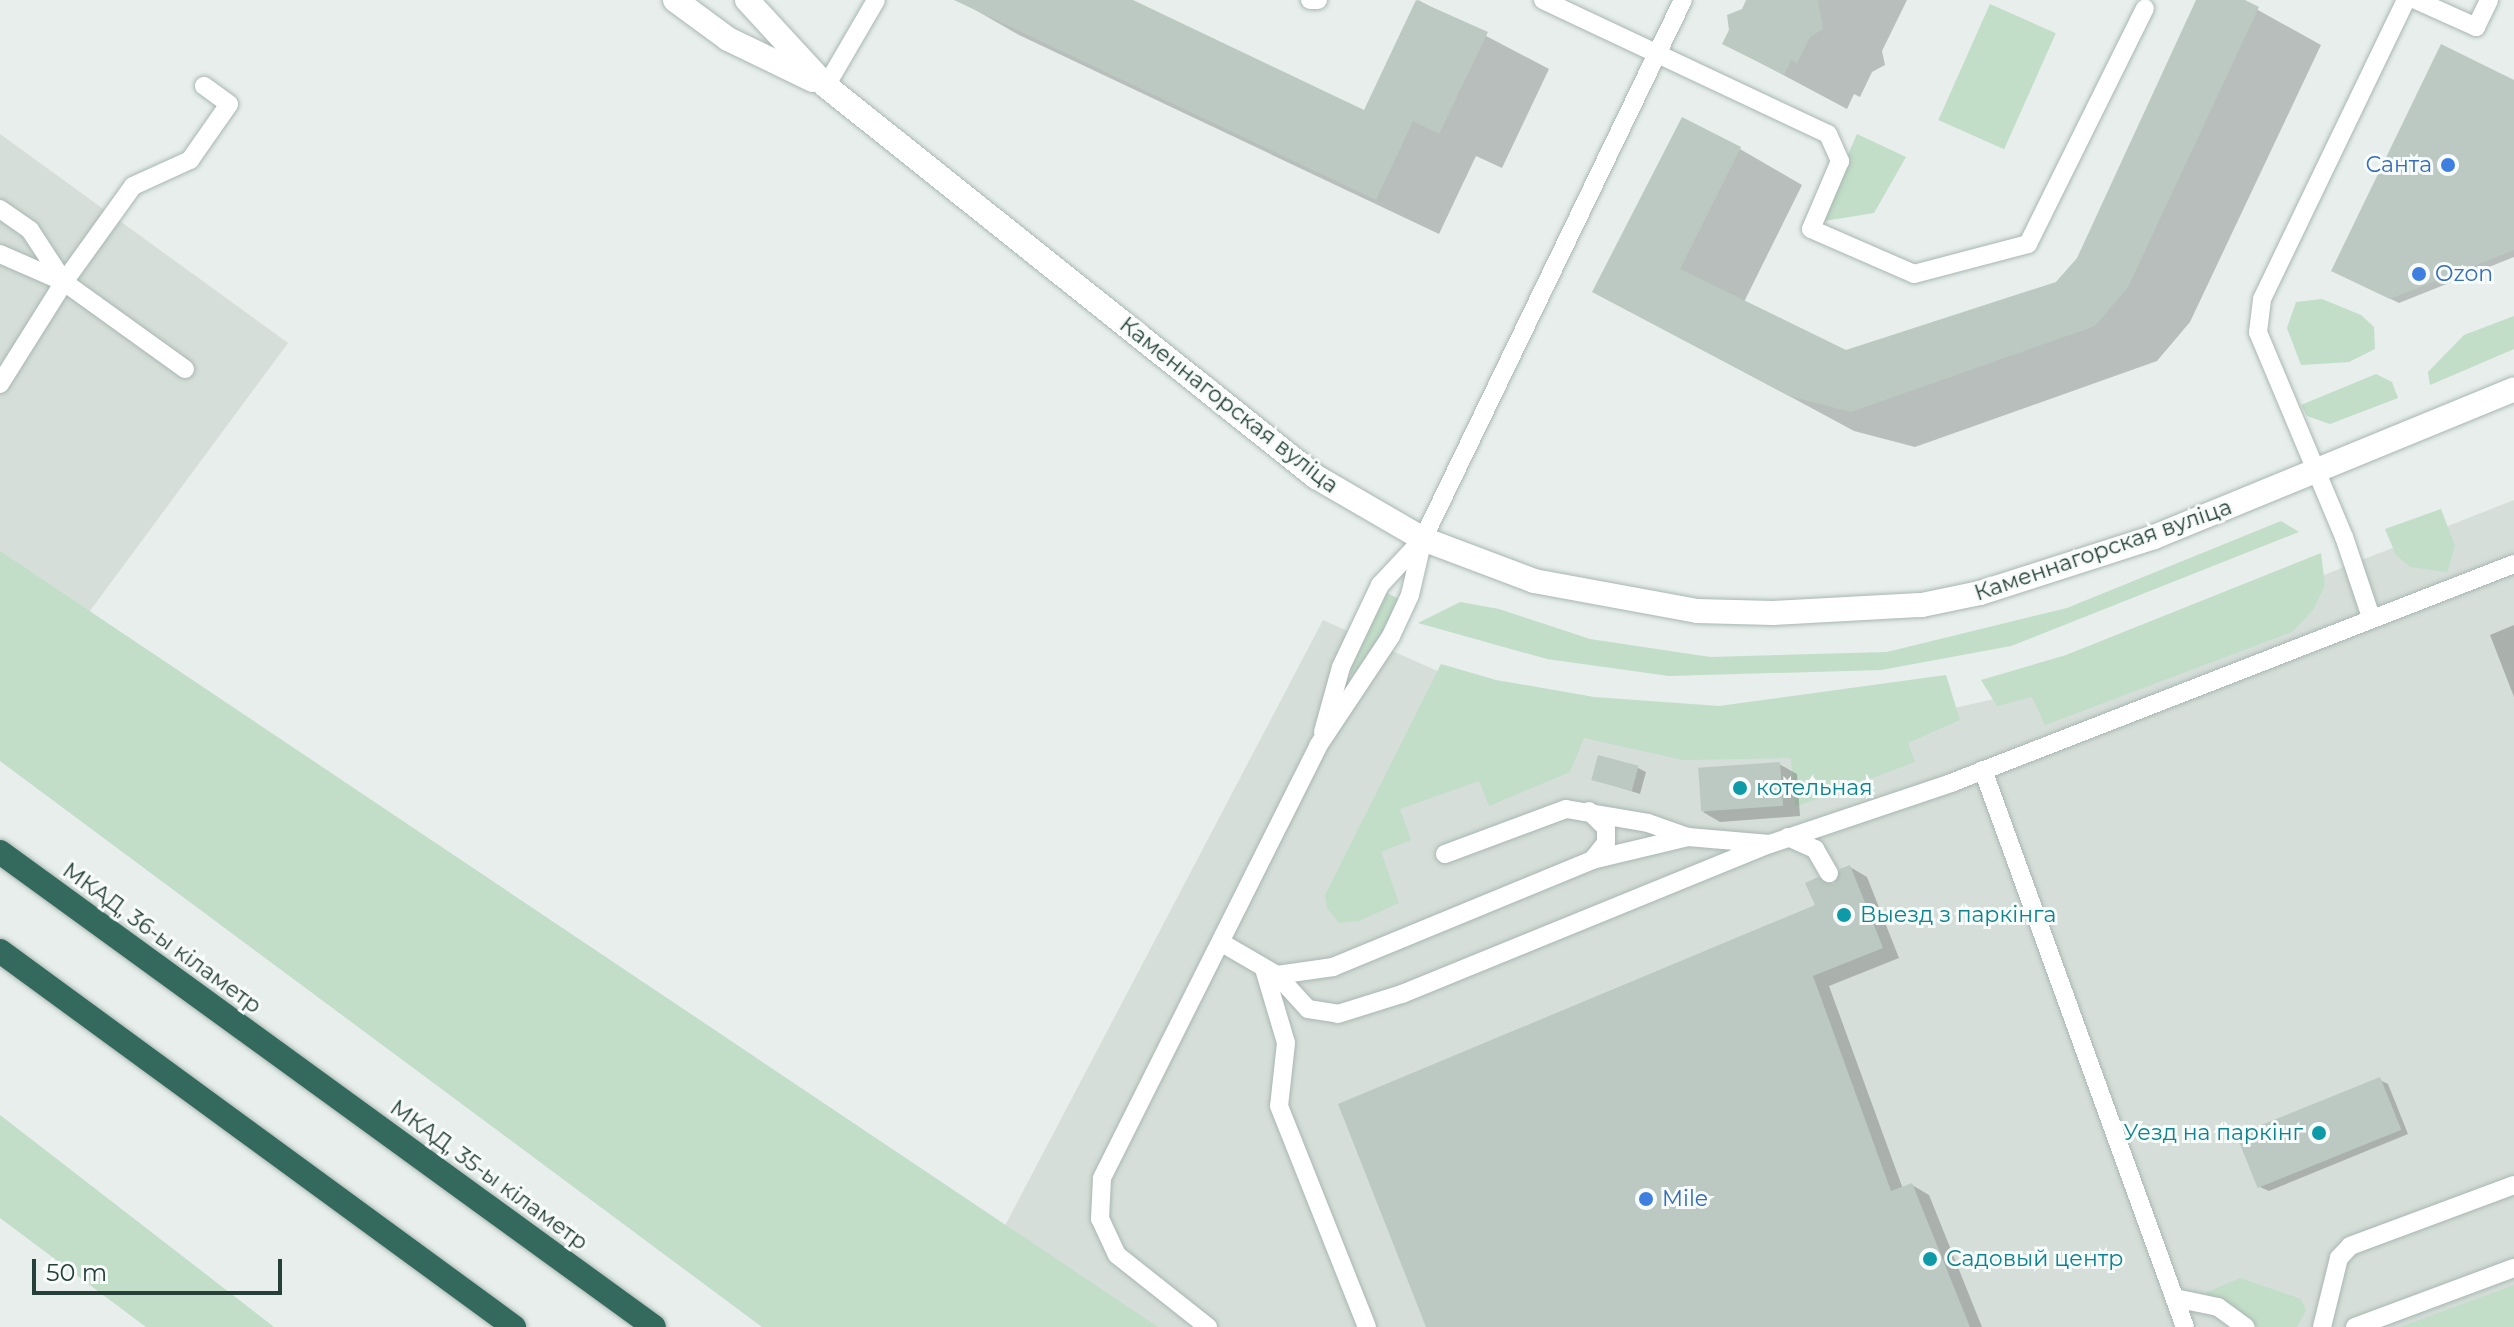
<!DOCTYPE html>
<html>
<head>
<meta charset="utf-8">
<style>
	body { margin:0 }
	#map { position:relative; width:2514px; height:1327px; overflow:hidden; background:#e7eeeb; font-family:Montserrat,sans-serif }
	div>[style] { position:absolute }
	.built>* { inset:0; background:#d5ded9 }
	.green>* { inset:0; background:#c2ddc8; transform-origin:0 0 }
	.shadow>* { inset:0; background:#0003 }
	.building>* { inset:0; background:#bcc9c3; transform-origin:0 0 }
	.roads { filter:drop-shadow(0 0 2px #a9b6b2) drop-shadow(0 0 2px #a9b6b2) }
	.lane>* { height:18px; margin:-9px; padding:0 9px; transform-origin:9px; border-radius:9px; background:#fff }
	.secondary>* { height:24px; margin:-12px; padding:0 12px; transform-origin:12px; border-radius:12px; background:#fff }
	.highway>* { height:24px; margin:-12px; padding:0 12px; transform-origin:12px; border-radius:12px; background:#34695d }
	.dots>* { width:22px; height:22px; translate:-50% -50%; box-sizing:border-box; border:4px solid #f7fbf9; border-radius:50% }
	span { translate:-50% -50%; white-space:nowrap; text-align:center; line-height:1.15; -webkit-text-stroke:6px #f7fbf9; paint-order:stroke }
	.shop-label { font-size:22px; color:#366cbe }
	.right { translate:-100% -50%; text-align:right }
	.left { translate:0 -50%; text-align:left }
	.street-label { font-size:22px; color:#263f38 }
	.culture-label { font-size:22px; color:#0d838f }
	.scale { position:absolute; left:32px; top:1259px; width:250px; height:36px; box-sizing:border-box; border:4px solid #263f38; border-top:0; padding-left:10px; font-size:24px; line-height:28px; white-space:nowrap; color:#263f38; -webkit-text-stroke:6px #f7fbf9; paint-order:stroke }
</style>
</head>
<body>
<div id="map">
	<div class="built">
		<div style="clip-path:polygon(0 134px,288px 343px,81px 623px,0 564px)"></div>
		<div style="clip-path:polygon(2514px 500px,2514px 1327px,996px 1327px,965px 1302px,1323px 620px,1462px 682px,1570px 713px,1874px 726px,2030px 691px)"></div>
	</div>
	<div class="green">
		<div style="left:1990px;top:4px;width:72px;height:127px;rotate:24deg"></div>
		<div style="clip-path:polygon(1857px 134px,1906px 157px,1874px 213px,1818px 222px)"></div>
		<div style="clip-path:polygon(2322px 299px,2361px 315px,2374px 327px,2375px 349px,2349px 362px,2301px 365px,2287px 328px,2296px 302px)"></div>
		<div style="clip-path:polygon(2514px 316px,2514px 349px,2430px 385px,2428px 372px,2464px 335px)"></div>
		<div style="clip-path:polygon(2376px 374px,2392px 382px,2398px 398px,2330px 424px,2307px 416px,2301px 405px)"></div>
		<div style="clip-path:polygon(2441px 509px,2455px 546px,2447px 572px,2410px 567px,2396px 555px,2385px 529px)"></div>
		<div style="clip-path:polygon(2281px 521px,2299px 532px,2011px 646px,1881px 670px,1669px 676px,1547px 659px,1418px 623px,1460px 602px,1499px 609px,1590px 639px,1710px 657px,1887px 652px,2067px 608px)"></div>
		<div style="clip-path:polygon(0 551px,1158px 1327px,762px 1327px,0 761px)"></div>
		<div style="clip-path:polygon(2321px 553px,2325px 585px,2313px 610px,2292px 632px,2045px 725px,2032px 697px,1997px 706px,1981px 680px,2066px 655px)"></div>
		<div style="clip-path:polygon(1387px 593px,1399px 599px,1360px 676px,1355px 676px,1348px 670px)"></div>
		<div style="clip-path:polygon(1441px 664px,1496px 680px,1594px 697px,1719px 706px,1946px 675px,1960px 720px,1908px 743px,1915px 762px,1795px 807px,1791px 758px,1683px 760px,1584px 738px,1570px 772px,1489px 806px,1479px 781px,1400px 809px,1411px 840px,1381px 852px,1399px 903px,1359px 921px,1339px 923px,1327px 908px,1325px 895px)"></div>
		<div style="clip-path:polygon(0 1115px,274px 1327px,146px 1327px,0 1218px)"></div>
		<div style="clip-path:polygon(2240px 1278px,2301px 1299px,2306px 1310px,2297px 1327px,2258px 1327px,2205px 1293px)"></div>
		<div style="clip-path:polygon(2514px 1285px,2514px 1327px,2400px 1327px)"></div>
	</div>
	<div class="shadow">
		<div style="clip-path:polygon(958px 0,1128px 0,1365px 112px,1418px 0,1549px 69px,1502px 168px,1476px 156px,1439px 234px,1019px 35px)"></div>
		<div style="clip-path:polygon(1748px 0,1907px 0,1882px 51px,1885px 65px,1872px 72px,1860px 97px,1854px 94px,1847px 109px,1725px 44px)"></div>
		<div style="clip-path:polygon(2198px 0,2240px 0,2321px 45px,2190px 322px,2157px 361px,1915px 447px,1854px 431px,1594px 291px,1740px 149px,1802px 185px,1744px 302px,1846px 352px,2057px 284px,2079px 259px)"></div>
		<div style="clip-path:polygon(2514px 82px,2514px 257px,2399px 303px,2341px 275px)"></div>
		<div style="clip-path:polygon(2514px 625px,2514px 697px,2490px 635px)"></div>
		<div style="clip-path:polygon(1779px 764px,1797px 774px,1800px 816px,1720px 822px,1703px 812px)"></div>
		<div style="clip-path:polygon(1638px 768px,1646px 772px,1640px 794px,1593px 779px)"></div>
		<div style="clip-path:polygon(1850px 867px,1867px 877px,1899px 958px,1829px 986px,1903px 1189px,1912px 1185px,1929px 1195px,1982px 1327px,1428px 1327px)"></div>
		<div style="clip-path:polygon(2380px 1080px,2388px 1084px,2408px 1134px,2269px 1191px,2260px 1187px)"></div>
	</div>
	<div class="building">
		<div style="clip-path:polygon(954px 0,1133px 0,1364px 110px,1416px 0,1488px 32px,1439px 134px,1413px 121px,1376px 200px)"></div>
		<div style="clip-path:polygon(1746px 0,1818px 0,1823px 29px,1810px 37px,1797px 63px,1791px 60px,1784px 75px,1722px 44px,1729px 30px,1727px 15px,1742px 9px)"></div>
		<div style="clip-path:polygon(2196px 0,2245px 0,2259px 7px,2128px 287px,2095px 326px,1851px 412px,1789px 396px,1592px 292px,1682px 117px,1741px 147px,1680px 269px,1846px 350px,2056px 282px,2077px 258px)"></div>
		<div style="clip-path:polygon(2441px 44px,2514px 80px,2514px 250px,2390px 299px,2331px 271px)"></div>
		<div style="left:1598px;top:755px;width:42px;height:26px;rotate:15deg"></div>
		<div style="left:1780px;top:762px;width:44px;height:82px;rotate:86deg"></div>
		<div style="clip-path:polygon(1850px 865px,1883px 948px,1813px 976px,1891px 1191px,1912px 1183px,1970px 1327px,1426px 1327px,1338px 1104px,1815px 905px,1805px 883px,1818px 877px,1834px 884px,1840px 869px)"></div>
		<div style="left:2380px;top:1077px;width:57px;height:155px;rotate:68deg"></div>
	</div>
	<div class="roads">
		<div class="lane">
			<div style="left:1310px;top:0;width:8px"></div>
			<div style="left:1543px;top:0;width:315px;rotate:25.2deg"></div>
			<div style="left:1828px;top:134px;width:30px;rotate:66deg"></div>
			<div style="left:1840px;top:161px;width:74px;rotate:113.1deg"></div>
			<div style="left:1811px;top:229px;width:112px;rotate:23.6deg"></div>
			<div style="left:1914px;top:274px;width:118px;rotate:-14.7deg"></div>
			<div style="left:2028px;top:244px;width:263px;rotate:-63.6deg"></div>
			<div style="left:2416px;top:0;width:66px;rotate:24.2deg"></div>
			<div style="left:2476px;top:27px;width:30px;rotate:-64deg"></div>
			<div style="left:826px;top:86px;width:99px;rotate:-59.8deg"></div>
			<div style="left:0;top:209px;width:37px;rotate:35deg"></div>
			<div style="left:30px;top:230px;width:62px;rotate:56.8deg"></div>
			<div style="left:0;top:254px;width:70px;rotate:23.6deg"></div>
			<div style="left:64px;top:282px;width:149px;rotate:35.7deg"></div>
			<div style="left:0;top:384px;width:120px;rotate:-57.9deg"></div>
			<div style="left:64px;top:282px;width:118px;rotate:-54.3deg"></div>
			<div style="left:133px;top:186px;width:63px;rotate:-24.5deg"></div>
			<div style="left:190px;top:160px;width:68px;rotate:-55.1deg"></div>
			<div style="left:229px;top:104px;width:31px;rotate:-144deg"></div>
			<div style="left:2371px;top:617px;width:84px;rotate:-108.6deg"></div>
			<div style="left:2344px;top:537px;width:222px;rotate:-112.8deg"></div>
			<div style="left:2258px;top:332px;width:33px;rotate:-83deg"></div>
			<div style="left:2262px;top:299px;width:332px;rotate:-64.3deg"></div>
			<div style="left:1323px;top:732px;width:67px;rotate:-74.5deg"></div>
			<div style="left:1341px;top:667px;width:91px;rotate:-64.6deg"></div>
			<div style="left:1380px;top:585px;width:60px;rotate:-47deg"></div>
			<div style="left:1983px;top:770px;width:592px;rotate:70.07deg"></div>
			<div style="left:1589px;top:811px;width:24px;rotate:45deg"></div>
			<div style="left:1606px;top:828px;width:15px;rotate:90deg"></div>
			<div style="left:1606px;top:843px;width:22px;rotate:129deg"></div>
			<div style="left:1788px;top:837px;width:30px;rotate:24deg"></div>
			<div style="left:1815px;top:849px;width:28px;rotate:60deg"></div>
			<div style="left:1445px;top:854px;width:129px;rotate:-20.4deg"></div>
			<div style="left:1566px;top:809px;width:83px;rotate:9.7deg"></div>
			<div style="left:1648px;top:823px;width:42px;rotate:19.3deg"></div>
			<div style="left:1222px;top:943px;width:64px;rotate:30.2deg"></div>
			<div style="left:1277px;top:975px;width:57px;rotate:-8.1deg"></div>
			<div style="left:1333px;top:967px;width:280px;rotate:-22.4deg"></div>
			<div style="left:1592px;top:860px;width:99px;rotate:-13.5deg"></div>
			<div style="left:1688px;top:837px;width:82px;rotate:4.9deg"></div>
			<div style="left:1770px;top:844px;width:191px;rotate:-18.6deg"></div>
			<div style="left:1951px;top:783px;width:604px;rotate:-21.26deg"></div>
			<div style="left:1264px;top:969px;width:77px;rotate:73.4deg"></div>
			<div style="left:1286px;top:1043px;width:63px;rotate:96.3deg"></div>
			<div style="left:1279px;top:1106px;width:238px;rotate:68.3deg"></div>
			<div style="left:1277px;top:975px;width:46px;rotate:47.6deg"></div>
			<div style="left:1308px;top:1009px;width:30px;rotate:9deg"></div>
			<div style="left:1338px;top:1014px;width:67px;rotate:-17.4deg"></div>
			<div style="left:1402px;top:994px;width:394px;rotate:-22.2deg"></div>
			<div style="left:2175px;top:1298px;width:44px;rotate:11.8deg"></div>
			<div style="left:2218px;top:1307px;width:34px;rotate:36deg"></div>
			<div style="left:1208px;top:1327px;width:116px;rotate:-141.6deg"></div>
			<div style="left:1117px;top:1255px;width:40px;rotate:-115deg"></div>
			<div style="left:1100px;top:1219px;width:41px;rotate:-87.2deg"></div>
			<div style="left:1102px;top:1178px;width:483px;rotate:-63.4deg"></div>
			<div style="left:1318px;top:746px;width:132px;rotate:-56.4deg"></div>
			<div style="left:1391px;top:636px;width:45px;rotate:-65.1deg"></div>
			<div style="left:1410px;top:595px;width:57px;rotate:-76.9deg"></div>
			<div style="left:1423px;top:539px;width:598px;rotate:-64.25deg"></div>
			<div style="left:2322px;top:1327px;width:71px;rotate:-76.2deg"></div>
			<div style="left:2339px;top:1258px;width:16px;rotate:-47deg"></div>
			<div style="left:2350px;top:1246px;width:175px;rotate:-20.4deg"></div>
			<div style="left:2355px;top:1327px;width:170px;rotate:-20.4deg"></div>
		</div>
		<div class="secondary">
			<div style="left:675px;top:0;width:66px;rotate:36.3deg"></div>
			<div style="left:728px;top:39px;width:94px;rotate:25.8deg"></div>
			<div style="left:747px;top:0;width:117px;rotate:47.4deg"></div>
			<div style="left:826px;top:86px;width:627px;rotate:38.59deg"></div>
			<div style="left:1316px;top:477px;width:124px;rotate:30.1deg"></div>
			<div style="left:1423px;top:539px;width:119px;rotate:20.7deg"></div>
			<div style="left:1534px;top:581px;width:166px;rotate:10.4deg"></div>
			<div style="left:1697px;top:611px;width:76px;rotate:1.5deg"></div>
			<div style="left:1773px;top:613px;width:149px;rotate:-3.1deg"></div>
			<div style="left:1922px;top:605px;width:59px;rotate:-11.7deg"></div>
			<div style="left:1980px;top:593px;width:183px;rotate:-17.8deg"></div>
			<div style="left:2154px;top:537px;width:389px;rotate:-22.3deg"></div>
		</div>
		<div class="highway">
			<div style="left:0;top:852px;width:808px;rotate:35.99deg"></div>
			<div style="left:0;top:951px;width:637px;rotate:36.19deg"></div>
		</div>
	</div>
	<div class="dots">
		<div style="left:2448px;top:165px;background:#3f7fe0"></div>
		<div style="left:2419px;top:274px;background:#3f7fe0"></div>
		<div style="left:1740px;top:788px;background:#0f9aa8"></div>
		<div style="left:1844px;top:915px;background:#0f9aa8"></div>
		<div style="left:2319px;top:1133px;background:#0f9aa8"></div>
		<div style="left:1646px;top:1199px;background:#3f7fe0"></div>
		<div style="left:1930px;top:1259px;background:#0f9aa8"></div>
	</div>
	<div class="shop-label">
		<span class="right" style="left:2432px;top:165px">Санта</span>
		<span class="left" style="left:2435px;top:274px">Ozon</span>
		<span class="left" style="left:1662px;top:1199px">Mile</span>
	</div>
	<div class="street-label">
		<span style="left:1229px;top:405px;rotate:38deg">Каменнагорская вуліца</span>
		<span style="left:2103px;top:550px;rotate:-19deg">Каменнагорская вуліца</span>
		<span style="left:162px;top:938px;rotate:36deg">МКАД, 36-ы кіламетр</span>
		<span style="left:489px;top:1175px;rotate:36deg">МКАД, 35-ы кіламетр</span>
	</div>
	<div class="culture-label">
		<span class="left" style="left:1756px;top:788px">котельная</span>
		<span class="left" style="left:1860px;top:915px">Выезд з паркінга</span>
		<span class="right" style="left:2303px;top:1133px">Уезд на паркінг</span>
		<span class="left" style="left:1946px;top:1259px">Садовый центр</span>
	</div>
	<div class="scale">50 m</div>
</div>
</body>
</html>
